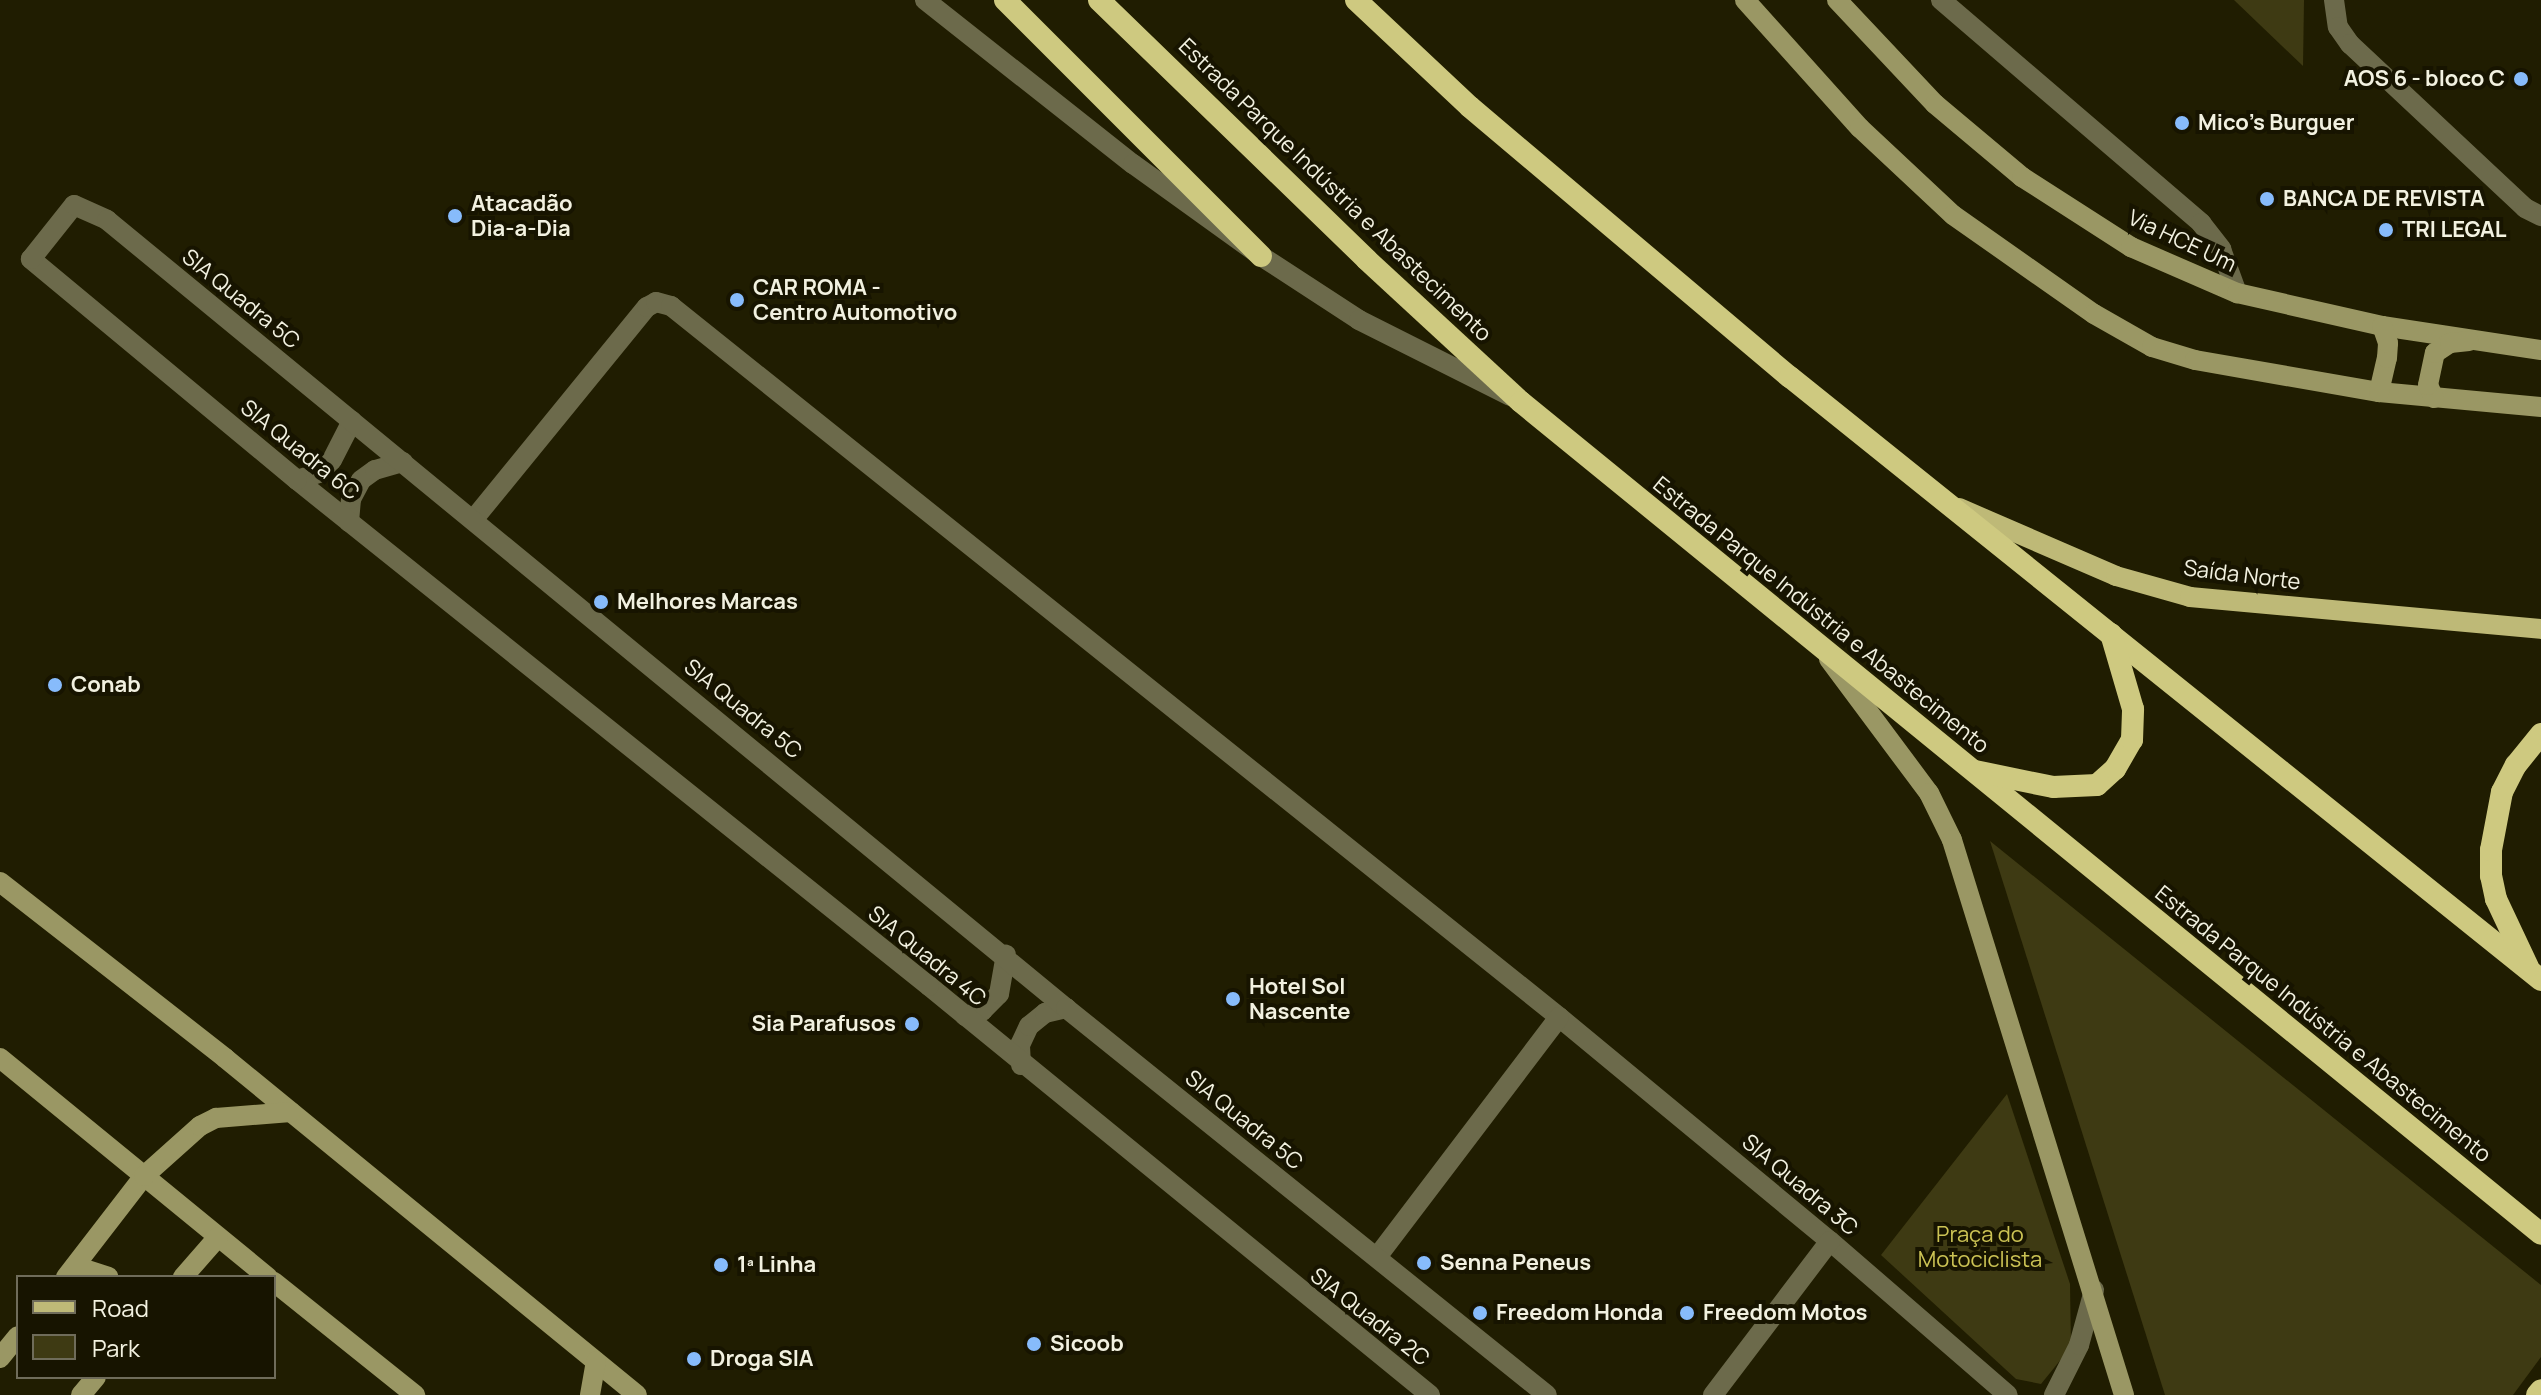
<!DOCTYPE html>
<html>
<head>
<meta charset="utf-8">
<style>
	body { margin:0 }
	#map { position:relative; width:2541px; height:1395px; overflow:hidden; background:#201d01; font-family:Manrope,sans-serif }
	div>[style] { position:absolute }
	.green>* { inset:0; background:#3e3a13 }
	.minor>* { height:20px; margin:-10px; padding:0 10px; transform-origin:10px; border-radius:10px; background:#6c6a4b }
	.tertiary>* { height:20px; margin:-10px; padding:0 10px; transform-origin:10px; border-radius:10px; background:#6c6a4b }
	.secondary>* { height:20px; margin:-10px; padding:0 10px; transform-origin:10px; border-radius:10px; background:#9a9764 }
	.primary>* { height:20px; margin:-10px; padding:0 10px; transform-origin:10px; border-radius:10px; background:#beb977 }
	.trunk>* { height:22px; margin:-11px; padding:0 11px; transform-origin:11px; border-radius:11px; background:#cec980 }
	.dots>* { width:22px; height:22px; translate:-50% -50%; box-sizing:border-box; border:4px solid #171400; border-radius:50% }
	span { translate:-50% -50%; white-space:nowrap; text-align:center; line-height:1.15; -webkit-text-stroke:8px #171400; paint-order:stroke }
	.poi-label { font-size:22px; color:#f2f1e0; font-weight:700 }
	.right { translate:-100% -50%; text-align:right }
	.left { translate:0 -50%; text-align:left }
	.street-label { font-size:22px; color:#f2f1e0 }
	.park-label { font-size:22px; color:#ccc354 }
	.legend { position:absolute; left:16px; top:1275px; width:260px; height:104px; box-sizing:border-box; background:#171400; border:2px solid #6f6c5a; margin:0; padding:10px 14px; list-style:none; font-size:24px; color:#f2f1e0 }
	.legend li { display:flex; align-items:center; gap:16px; height:40px }
	.legend b { width:40px; border:2px solid #6f6c5a }
</style>
</head>
<body>
<div id="map">
	<div class="green">
		<div style="clip-path:polygon(2234px 0,2304px 0,2303px 66px)"></div>
		<div style="clip-path:polygon(1990px 841px,2541px 1285px,2541px 1357px,2513px 1395px,2165px 1395px)"></div>
		<div style="clip-path:polygon(2007px 1094px,2070px 1284px,2071px 1347px,2041px 1384px,2016px 1379px,1881px 1255px)"></div>
	</div>
	<div class="minor">
		<div style="left:1941px;top:0;width:343px;rotate:40.6deg"></div>
		<div style="left:2201px;top:223px;width:33px;rotate:52deg"></div>
		<div style="left:2221px;top:249px;width:47px;rotate:70deg"></div>
		<div style="left:2334px;top:0;width:27px;rotate:82deg"></div>
		<div style="left:2338px;top:27px;width:21px;rotate:55deg"></div>
		<div style="left:2350px;top:44px;width:240px;rotate:43.1deg"></div>
		<div style="left:2525px;top:208px;width:18px;rotate:27deg"></div>
		<div style="left:473px;top:520px;width:275px;rotate:-50.8deg"></div>
		<div style="left:647px;top:307px;width:10px;rotate:-29deg"></div>
		<div style="left:656px;top:302px;width:16px;rotate:15deg"></div>
		<div style="left:671px;top:306px;width:1138px;rotate:38.68deg"></div>
		<div style="left:1559px;top:1017px;width:352px;rotate:39.6deg"></div>
		<div style="left:1830px;top:1241px;width:235px;rotate:40.9deg"></div>
		<div style="left:1377px;top:1257px;width:301px;rotate:-52.8deg"></div>
		<div style="left:1713px;top:1395px;width:193px;rotate:-52.8deg"></div>
	</div>
	<div class="tertiary">
		<div style="left:925px;top:0;width:265px;rotate:38.3deg"></div>
		<div style="left:1133px;top:164px;width:158px;rotate:35.7deg"></div>
		<div style="left:1261px;top:256px;width:117px;rotate:33.1deg"></div>
		<div style="left:1359px;top:320px;width:169px;rotate:26.7deg"></div>
		<div style="left:297px;top:480px;width:23px;rotate:-18deg"></div>
		<div style="left:319px;top:473px;width:18px;rotate:-45deg"></div>
		<div style="left:332px;top:460px;width:44px;rotate:-62.9deg"></div>
		<div style="left:349px;top:522px;width:23px;rotate:-85deg"></div>
		<div style="left:351px;top:499px;width:21px;rotate:-62deg"></div>
		<div style="left:361px;top:480px;width:17px;rotate:-36deg"></div>
		<div style="left:375px;top:470px;width:29px;rotate:-16deg"></div>
		<div style="left:965px;top:1016px;width:18px;rotate:-16deg"></div>
		<div style="left:982px;top:1011px;width:24px;rotate:-45deg"></div>
		<div style="left:999px;top:994px;width:40px;rotate:-80deg"></div>
		<div style="left:1021px;top:1065px;width:20px;rotate:-93deg"></div>
		<div style="left:1020px;top:1045px;width:21px;rotate:-65deg"></div>
		<div style="left:1029px;top:1026px;width:21px;rotate:-39deg"></div>
		<div style="left:1045px;top:1013px;width:22px;rotate:-13deg"></div>
		<div style="left:1430px;top:1395px;width:647px;rotate:-140.77deg"></div>
		<div style="left:929px;top:986px;width:810px;rotate:-141.32deg"></div>
		<div style="left:297px;top:480px;width:346px;rotate:-140.3deg"></div>
		<div style="left:31px;top:259px;width:69px;rotate:-51.5deg"></div>
		<div style="left:74px;top:205px;width:36px;rotate:24deg"></div>
		<div style="left:107px;top:220px;width:1241px;rotate:39.41deg"></div>
		<div style="left:1066px;top:1008px;width:617px;rotate:38.82deg"></div>
		<div style="left:2054px;top:1395px;width:56px;rotate:-63.4deg"></div>
		<div style="left:2079px;top:1345px;width:57px;rotate:-74.7deg"></div>
	</div>
	<div class="secondary">
		<div style="left:1745px;top:0;width:172px;rotate:48.1deg"></div>
		<div style="left:1860px;top:128px;width:127px;rotate:43.1deg"></div>
		<div style="left:1953px;top:215px;width:172px;rotate:35.1deg"></div>
		<div style="left:2094px;top:314px;width:67px;rotate:29.6deg"></div>
		<div style="left:2152px;top:347px;width:45px;rotate:16.8deg"></div>
		<div style="left:2195px;top:360px;width:187px;rotate:9.9deg"></div>
		<div style="left:2379px;top:392px;width:163px;rotate:5.3deg"></div>
		<div style="left:1837px;top:0;width:143px;rotate:46.7deg"></div>
		<div style="left:1935px;top:104px;width:114px;rotate:40deg"></div>
		<div style="left:2022px;top:177px;width:130px;rotate:32.7deg"></div>
		<div style="left:2131px;top:247px;width:116px;rotate:23.5deg"></div>
		<div style="left:2237px;top:293px;width:149px;rotate:12.8deg"></div>
		<div style="left:2382px;top:326px;width:161px;rotate:8.6deg"></div>
		<div style="left:2379px;top:392px;width:35px;rotate:-77deg"></div>
		<div style="left:2387px;top:358px;width:15px;rotate:-86deg"></div>
		<div style="left:2388px;top:343px;width:18px;rotate:-109deg"></div>
		<div style="left:2434px;top:398px;width:14px;rotate:-115deg"></div>
		<div style="left:2428px;top:385px;width:33px;rotate:-78deg"></div>
		<div style="left:2435px;top:353px;width:18px;rotate:-34deg"></div>
		<div style="left:2450px;top:343px;width:19px;rotate:-6deg"></div>
		<div style="left:1829px;top:659px;width:167px;rotate:53.3deg"></div>
		<div style="left:1929px;top:793px;width:52px;rotate:63.9deg"></div>
		<div style="left:1952px;top:840px;width:581px;rotate:72.78deg"></div>
		<div style="left:0;top:882px;width:286px;rotate:38deg"></div>
		<div style="left:225px;top:1058px;width:532px;rotate:39.28deg"></div>
		<div style="left:0;top:1058px;width:346px;rotate:39.3deg"></div>
		<div style="left:75px;top:1266px;width:35px;rotate:18deg"></div>
		<div style="left:66px;top:1277px;width:128px;rotate:-52.3deg"></div>
		<div style="left:144px;top:1176px;width:75px;rotate:-41.8deg"></div>
		<div style="left:200px;top:1126px;width:18px;rotate:-27deg"></div>
		<div style="left:216px;top:1118px;width:75px;rotate:-4.6deg"></div>
		<div style="left:183px;top:1277px;width:53px;rotate:-48.8deg"></div>
		<div style="left:274px;top:1282px;width:181px;rotate:38.7deg"></div>
		<div style="left:0;top:1358px;width:28px;rotate:-51deg"></div>
		<div style="left:81px;top:1395px;width:23px;rotate:-50deg"></div>
		<div style="left:590px;top:1395px;width:34px;rotate:-80deg"></div>
	</div>
	<div class="primary">
		<div style="left:1959px;top:508px;width:171px;rotate:23.4deg"></div>
		<div style="left:2116px;top:576px;width:77px;rotate:15.8deg"></div>
		<div style="left:2190px;top:597px;width:352px;rotate:5.2deg"></div>
	</div>
	<div class="trunk">
		<div style="left:1005px;top:0;width:362px;rotate:45deg"></div>
		<div style="left:1099px;top:0;width:373px;rotate:44.1deg"></div>
		<div style="left:1367px;top:260px;width:209px;rotate:42.7deg"></div>
		<div style="left:1521px;top:402px;width:1316px;rotate:39.2deg"></div>
		<div style="left:1356px;top:0;width:156px;rotate:43.2deg"></div>
		<div style="left:1470px;top:107px;width:419px;rotate:40.2deg"></div>
		<div style="left:1790px;top:377px;width:963px;rotate:38.76deg"></div>
		<div style="left:1975px;top:771px;width:80px;rotate:11.6deg"></div>
		<div style="left:2053px;top:787px;width:44px;rotate:-2.6deg"></div>
		<div style="left:2097px;top:785px;width:24px;rotate:-42deg"></div>
		<div style="left:2115px;top:769px;width:34px;rotate:-60deg"></div>
		<div style="left:2132px;top:740px;width:31px;rotate:-88deg"></div>
		<div style="left:2133px;top:709px;width:78px;rotate:-106.3deg"></div>
		<div style="left:2528px;top:967px;width:75px;rotate:-115.2deg"></div>
		<div style="left:2496px;top:899px;width:24px;rotate:-102deg"></div>
		<div style="left:2491px;top:876px;width:26px;rotate:-90deg"></div>
		<div style="left:2491px;top:850px;width:59px;rotate:-79.3deg"></div>
		<div style="left:2502px;top:792px;width:30px;rotate:-63deg"></div>
		<div style="left:2516px;top:765px;width:40px;rotate:-51deg"></div>
		<div style="left:2537px;top:1395px;width:6px;rotate:-51deg"></div>
	</div>
	<div class="dots">
		<div style="left:2521px;top:79px;background:#87bbfb"></div>
		<div style="left:2182px;top:123px;background:#87bbfb"></div>
		<div style="left:2267px;top:199px;background:#87bbfb"></div>
		<div style="left:455px;top:216px;background:#87bbfb"></div>
		<div style="left:2386px;top:230px;background:#87bbfb"></div>
		<div style="left:737px;top:300px;background:#87bbfb"></div>
		<div style="left:601px;top:602px;background:#87bbfb"></div>
		<div style="left:55px;top:685px;background:#87bbfb"></div>
		<div style="left:1233px;top:999px;background:#87bbfb"></div>
		<div style="left:912px;top:1024px;background:#87bbfb"></div>
		<div style="left:1424px;top:1263px;background:#87bbfb"></div>
		<div style="left:721px;top:1265px;background:#87bbfb"></div>
		<div style="left:1480px;top:1313px;background:#87bbfb"></div>
		<div style="left:1687px;top:1313px;background:#87bbfb"></div>
		<div style="left:1034px;top:1344px;background:#87bbfb"></div>
		<div style="left:694px;top:1359px;background:#87bbfb"></div>
	</div>
	<div class="poi-label">
		<span class="right" style="left:2505px;top:79px">AOS 6 - bloco C</span>
		<span class="left" style="left:2198px;top:123px">Mico's Burguer</span>
		<span class="left" style="left:2283px;top:199px">BANCA DE REVISTA</span>
		<span class="left" style="left:471px;top:216px">Atacadão<br>Dia-a-Dia</span>
		<span class="left" style="left:2402px;top:230px">TRI LEGAL</span>
		<span class="left" style="left:753px;top:300px">CAR ROMA -<br>Centro Automotivo</span>
		<span class="left" style="left:617px;top:602px">Melhores Marcas</span>
		<span class="left" style="left:71px;top:685px">Conab</span>
		<span class="left" style="left:1249px;top:999px">Hotel Sol<br>Nascente</span>
		<span class="right" style="left:896px;top:1024px">Sia Parafusos</span>
		<span class="left" style="left:1440px;top:1263px">Senna Peneus</span>
		<span class="left" style="left:737px;top:1265px">1ª Linha</span>
		<span class="left" style="left:1496px;top:1313px">Freedom Honda</span>
		<span class="left" style="left:1703px;top:1313px">Freedom Motos</span>
		<span class="left" style="left:1050px;top:1344px">Sicoob</span>
		<span class="left" style="left:710px;top:1359px">Droga SIA</span>
	</div>
	<div class="street-label">
		<span style="left:1335px;top:190px;rotate:44deg">Estrada Parque Indústria e Abastecimento</span>
		<span style="left:2182px;top:241px;rotate:25deg">Via HCE Um</span>
		<span style="left:241px;top:299px;rotate:39deg">SIA Quadra 5C</span>
		<span style="left:300px;top:450px;rotate:39deg">SIA Quadra 6C</span>
		<span style="left:2242px;top:575px;rotate:7deg">Saída Norte</span>
		<span style="left:1821px;top:615px;rotate:39deg">Estrada Parque Indústria e Abastecimento</span>
		<span style="left:743px;top:709px;rotate:39deg">SIA Quadra 5C</span>
		<span style="left:927px;top:956px;rotate:39deg">SIA Quadra 4C</span>
		<span style="left:2323px;top:1024px;rotate:39deg">Estrada Parque Indústria e Abastecimento</span>
		<span style="left:1244px;top:1120px;rotate:39deg">SIA Quadra 5C</span>
		<span style="left:1800px;top:1185px;rotate:40deg">SIA Quadra 3C</span>
		<span style="left:1370px;top:1317px;rotate:38deg">SIA Quadra 2C</span>
	</div>
	<div class="park-label">
		<span style="left:1980px;top:1247px">Praça do<br>Motociclista</span>
	</div>
	<ul class="legend">
	<li><b style="height:10px;background:#beb977"></b>Road</li>
	<li><b style="height:22px;background:#3e3a13"></b>Park</li>
	</ul>
</div>
</body>
</html>
